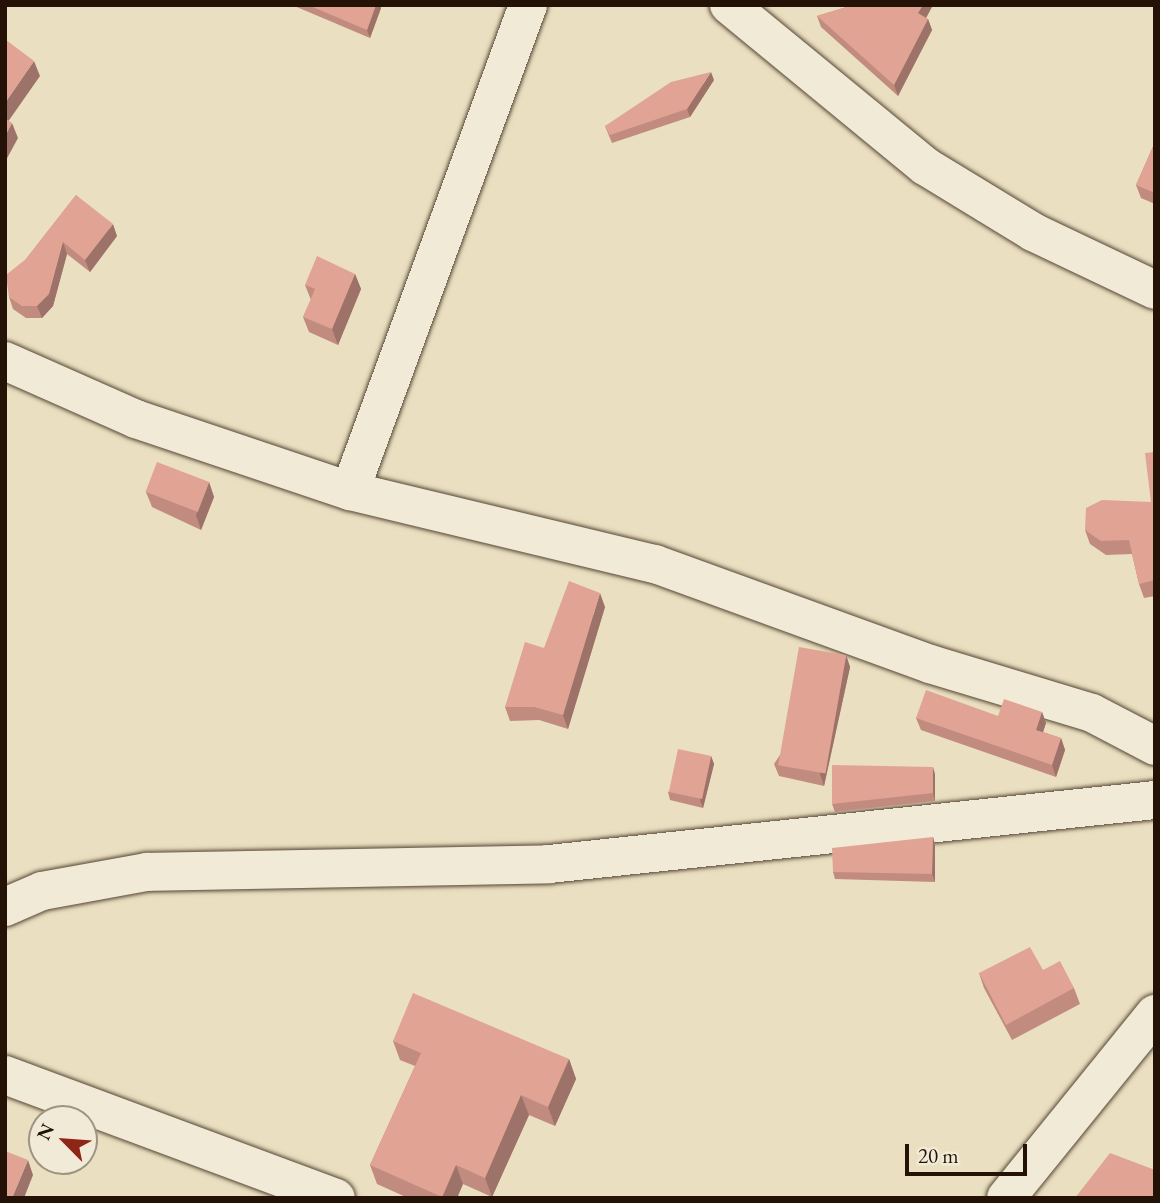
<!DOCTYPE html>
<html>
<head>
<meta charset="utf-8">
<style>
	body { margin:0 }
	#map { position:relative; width:1160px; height:1203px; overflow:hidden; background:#eadfc0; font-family:"EB Garamond",serif }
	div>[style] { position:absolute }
	.roads { filter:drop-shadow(0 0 2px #554534) drop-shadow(0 0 2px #554534) }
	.street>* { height:38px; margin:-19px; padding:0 19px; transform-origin:19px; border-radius:19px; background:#f1ead6 }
	.wall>* { inset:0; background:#c18c7f }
	.shaded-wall>* { inset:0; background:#9d7268 }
	.building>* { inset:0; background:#e0a394; transform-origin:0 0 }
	span { translate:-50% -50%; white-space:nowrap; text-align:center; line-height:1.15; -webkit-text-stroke:5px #f1ead6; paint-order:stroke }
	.frame { position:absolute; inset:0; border:7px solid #231205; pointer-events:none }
	.north { position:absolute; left:28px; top:1105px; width:70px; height:70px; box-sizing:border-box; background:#f1ead6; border:2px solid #9f9482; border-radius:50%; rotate:295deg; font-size:19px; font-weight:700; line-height:28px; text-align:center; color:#231205 }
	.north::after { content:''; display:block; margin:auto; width:24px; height:32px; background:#8f2418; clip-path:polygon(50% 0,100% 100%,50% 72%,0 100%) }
	.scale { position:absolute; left:905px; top:1144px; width:122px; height:32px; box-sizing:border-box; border:4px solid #231205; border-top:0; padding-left:9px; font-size:21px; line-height:24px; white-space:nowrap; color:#231205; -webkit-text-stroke:5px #f1ead6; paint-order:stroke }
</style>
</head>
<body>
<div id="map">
	<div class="roads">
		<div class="street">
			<div style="left:729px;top:5px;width:254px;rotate:39.4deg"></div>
			<div style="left:925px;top:166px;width:127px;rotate:31.4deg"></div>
			<div style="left:1033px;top:232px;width:135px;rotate:25.4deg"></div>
			<div style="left:5px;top:361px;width:143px;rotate:23.9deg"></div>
			<div style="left:136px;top:419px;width:226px;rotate:18.6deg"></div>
			<div style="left:350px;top:491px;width:314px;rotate:13.5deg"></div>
			<div style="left:655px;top:564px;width:293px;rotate:20deg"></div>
			<div style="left:930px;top:664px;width:169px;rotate:16.8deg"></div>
			<div style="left:1092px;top:713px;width:71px;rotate:27.6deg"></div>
			<div style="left:350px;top:491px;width:518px;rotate:-69.88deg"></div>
			<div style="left:5px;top:907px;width:40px;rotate:-23.4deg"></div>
			<div style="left:42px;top:891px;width:107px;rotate:-10.3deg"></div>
			<div style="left:147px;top:872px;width:402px;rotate:-1.1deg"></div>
			<div style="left:549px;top:864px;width:609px;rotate:-6.03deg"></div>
			<div style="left:5px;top:1075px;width:353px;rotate:20.4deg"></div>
			<div style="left:1006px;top:1198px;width:237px;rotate:-51deg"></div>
		</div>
	</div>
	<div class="wall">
		<div style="clip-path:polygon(292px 5px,380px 5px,381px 8px,370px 38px)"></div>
		<div style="clip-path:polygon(853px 5px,933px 5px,926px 18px,928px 19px,932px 30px,898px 96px,821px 27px,817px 16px)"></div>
		<div style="clip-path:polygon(714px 80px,690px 117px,612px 143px,605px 126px)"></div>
		<div style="clip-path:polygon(1155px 142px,1155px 204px,1141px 198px,1136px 185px)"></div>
		<div style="clip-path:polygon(76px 195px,117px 236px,90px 272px,67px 254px,53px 306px,42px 318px,26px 318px,13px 309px,9px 297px,26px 259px)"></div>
		<div style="clip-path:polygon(355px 274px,361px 289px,338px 345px,309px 332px,303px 317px,311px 300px,305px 285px)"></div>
		<div style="clip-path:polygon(1155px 452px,1155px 596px,1144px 598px,1139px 584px,1132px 554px,1106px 555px,1090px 544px,1085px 530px,1151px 502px)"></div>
		<div style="clip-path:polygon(209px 482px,214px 497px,201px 530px,152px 507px,146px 492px)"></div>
		<div style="clip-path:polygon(605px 607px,568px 729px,539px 720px,510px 721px,505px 707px,544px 648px)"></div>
		<div style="clip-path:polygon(846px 655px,850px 667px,824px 786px,779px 776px,774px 764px)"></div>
		<div style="clip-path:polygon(1042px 712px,1046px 723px,1043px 732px,1061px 738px,1065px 750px,1056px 777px,921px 730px,916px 718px,998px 716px)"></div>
		<div style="clip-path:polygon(711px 756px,714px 764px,703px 808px,670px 800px,668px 792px)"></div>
		<div style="clip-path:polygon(935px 774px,935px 801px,835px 812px,832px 804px)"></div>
		<div style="clip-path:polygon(933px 837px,935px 845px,935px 882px,835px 879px,833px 872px)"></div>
		<div style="clip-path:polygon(1043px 970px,1074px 988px,1080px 1004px,1012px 1040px,984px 988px,979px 973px)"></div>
		<div style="clip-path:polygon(393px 1041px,569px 1059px,576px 1079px,555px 1126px,529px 1115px,492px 1197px,463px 1184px,457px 1198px,408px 1198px,377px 1184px,370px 1165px,415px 1066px,400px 1060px)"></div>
	</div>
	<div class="shaded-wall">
		<div style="clip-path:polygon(376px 5px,380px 5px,381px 8px,370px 38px,367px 30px)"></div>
		<div style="clip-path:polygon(923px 5px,933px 5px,922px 25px,918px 13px)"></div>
		<div style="clip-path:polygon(928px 19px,932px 30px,898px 96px,894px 85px)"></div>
		<div style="clip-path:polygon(34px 61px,40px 76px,5px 126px,5px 103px)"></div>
		<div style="clip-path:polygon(711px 72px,714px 80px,690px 117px,687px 109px)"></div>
		<div style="clip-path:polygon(12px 123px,18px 138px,5px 162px,5px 136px)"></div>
		<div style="clip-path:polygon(113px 224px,117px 236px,90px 272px,85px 260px)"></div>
		<div style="clip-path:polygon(63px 242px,67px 254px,53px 306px,42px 318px,37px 306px)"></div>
		<div style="clip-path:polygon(355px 274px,361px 289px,338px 345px,332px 329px)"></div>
		<div style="clip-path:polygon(209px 482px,214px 497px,201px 530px,196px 515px)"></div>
		<div style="clip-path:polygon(600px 593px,605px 607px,568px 729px,563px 715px)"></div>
		<div style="clip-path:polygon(846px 655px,850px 667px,824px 786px,820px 774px)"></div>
		<div style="clip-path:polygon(1042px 712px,1046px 723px,1040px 741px,1036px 730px)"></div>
		<div style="clip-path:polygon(1061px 738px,1065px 750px,1056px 777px,1052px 765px)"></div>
		<div style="clip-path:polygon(711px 756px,714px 764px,703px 808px,700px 800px)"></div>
		<div style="clip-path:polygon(933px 767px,935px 774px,935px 801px,933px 793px)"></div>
		<div style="clip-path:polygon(933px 837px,935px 845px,935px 882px,932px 874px)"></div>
		<div style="clip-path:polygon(569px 1059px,576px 1079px,555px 1126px,548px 1107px)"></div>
		<div style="clip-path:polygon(521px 1095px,529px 1115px,492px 1197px,485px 1178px)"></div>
		<div style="clip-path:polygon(28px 1160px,33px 1175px,24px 1198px,12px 1198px)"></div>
		<div style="clip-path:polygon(456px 1165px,463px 1184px,457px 1198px,442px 1198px)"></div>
	</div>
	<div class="building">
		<div style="clip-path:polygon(308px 5px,376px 5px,367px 30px)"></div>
		<div style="clip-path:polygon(853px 5px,923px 5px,918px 13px,928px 19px,894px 85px,817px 16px)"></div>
		<div style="clip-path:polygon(6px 40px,34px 61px,5px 103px,5px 41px)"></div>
		<div style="clip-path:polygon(711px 72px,687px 109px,610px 135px,605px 126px,671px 82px)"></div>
		<div style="clip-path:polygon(5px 118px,12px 123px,5px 136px)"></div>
		<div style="clip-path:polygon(1155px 142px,1155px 193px,1136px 185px)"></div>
		<div style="clip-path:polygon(76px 195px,113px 224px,85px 260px,63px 242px,49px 294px,37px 306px,22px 306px,9px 297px,6px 275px,26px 259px)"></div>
		<div style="clip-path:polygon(317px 256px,355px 274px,332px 329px,303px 317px,315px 289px,305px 285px)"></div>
		<div style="clip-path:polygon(1155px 452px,1155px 580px,1139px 584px,1129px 540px,1101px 541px,1085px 530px,1086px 508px,1102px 500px,1151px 502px,1145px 453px)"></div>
		<div style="left:157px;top:462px;width:56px;height:32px;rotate:21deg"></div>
		<div style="clip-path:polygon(569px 581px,600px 593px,563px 715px,534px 707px,505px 707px,525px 642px,544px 648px)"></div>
		<div style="left:799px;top:647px;width:48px;height:120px;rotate:10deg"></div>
		<div style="clip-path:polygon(926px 690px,998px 716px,1004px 699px,1042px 712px,1036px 730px,1061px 738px,1052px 765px,916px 718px)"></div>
		<div style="left:678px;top:749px;width:34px;height:44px;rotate:12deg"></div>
		<div style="clip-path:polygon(832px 765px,933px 767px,933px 793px,832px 804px)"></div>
		<div style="clip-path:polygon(933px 837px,932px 874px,833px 872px,832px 848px)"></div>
		<div style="clip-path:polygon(1030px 947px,1043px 970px,1060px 961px,1074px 988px,1006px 1025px,979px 973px)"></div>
		<div style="clip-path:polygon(413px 993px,569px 1059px,548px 1107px,521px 1095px,485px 1178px,456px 1165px,442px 1197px,370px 1165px,421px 1053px,393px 1041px)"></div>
		<div style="clip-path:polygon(5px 1151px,28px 1160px,12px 1198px,5px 1198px)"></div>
		<div style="clip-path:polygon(1110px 1153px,1155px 1170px,1155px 1198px,1075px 1198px)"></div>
	</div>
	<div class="frame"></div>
	<div class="north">N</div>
	<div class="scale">20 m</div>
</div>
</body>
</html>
